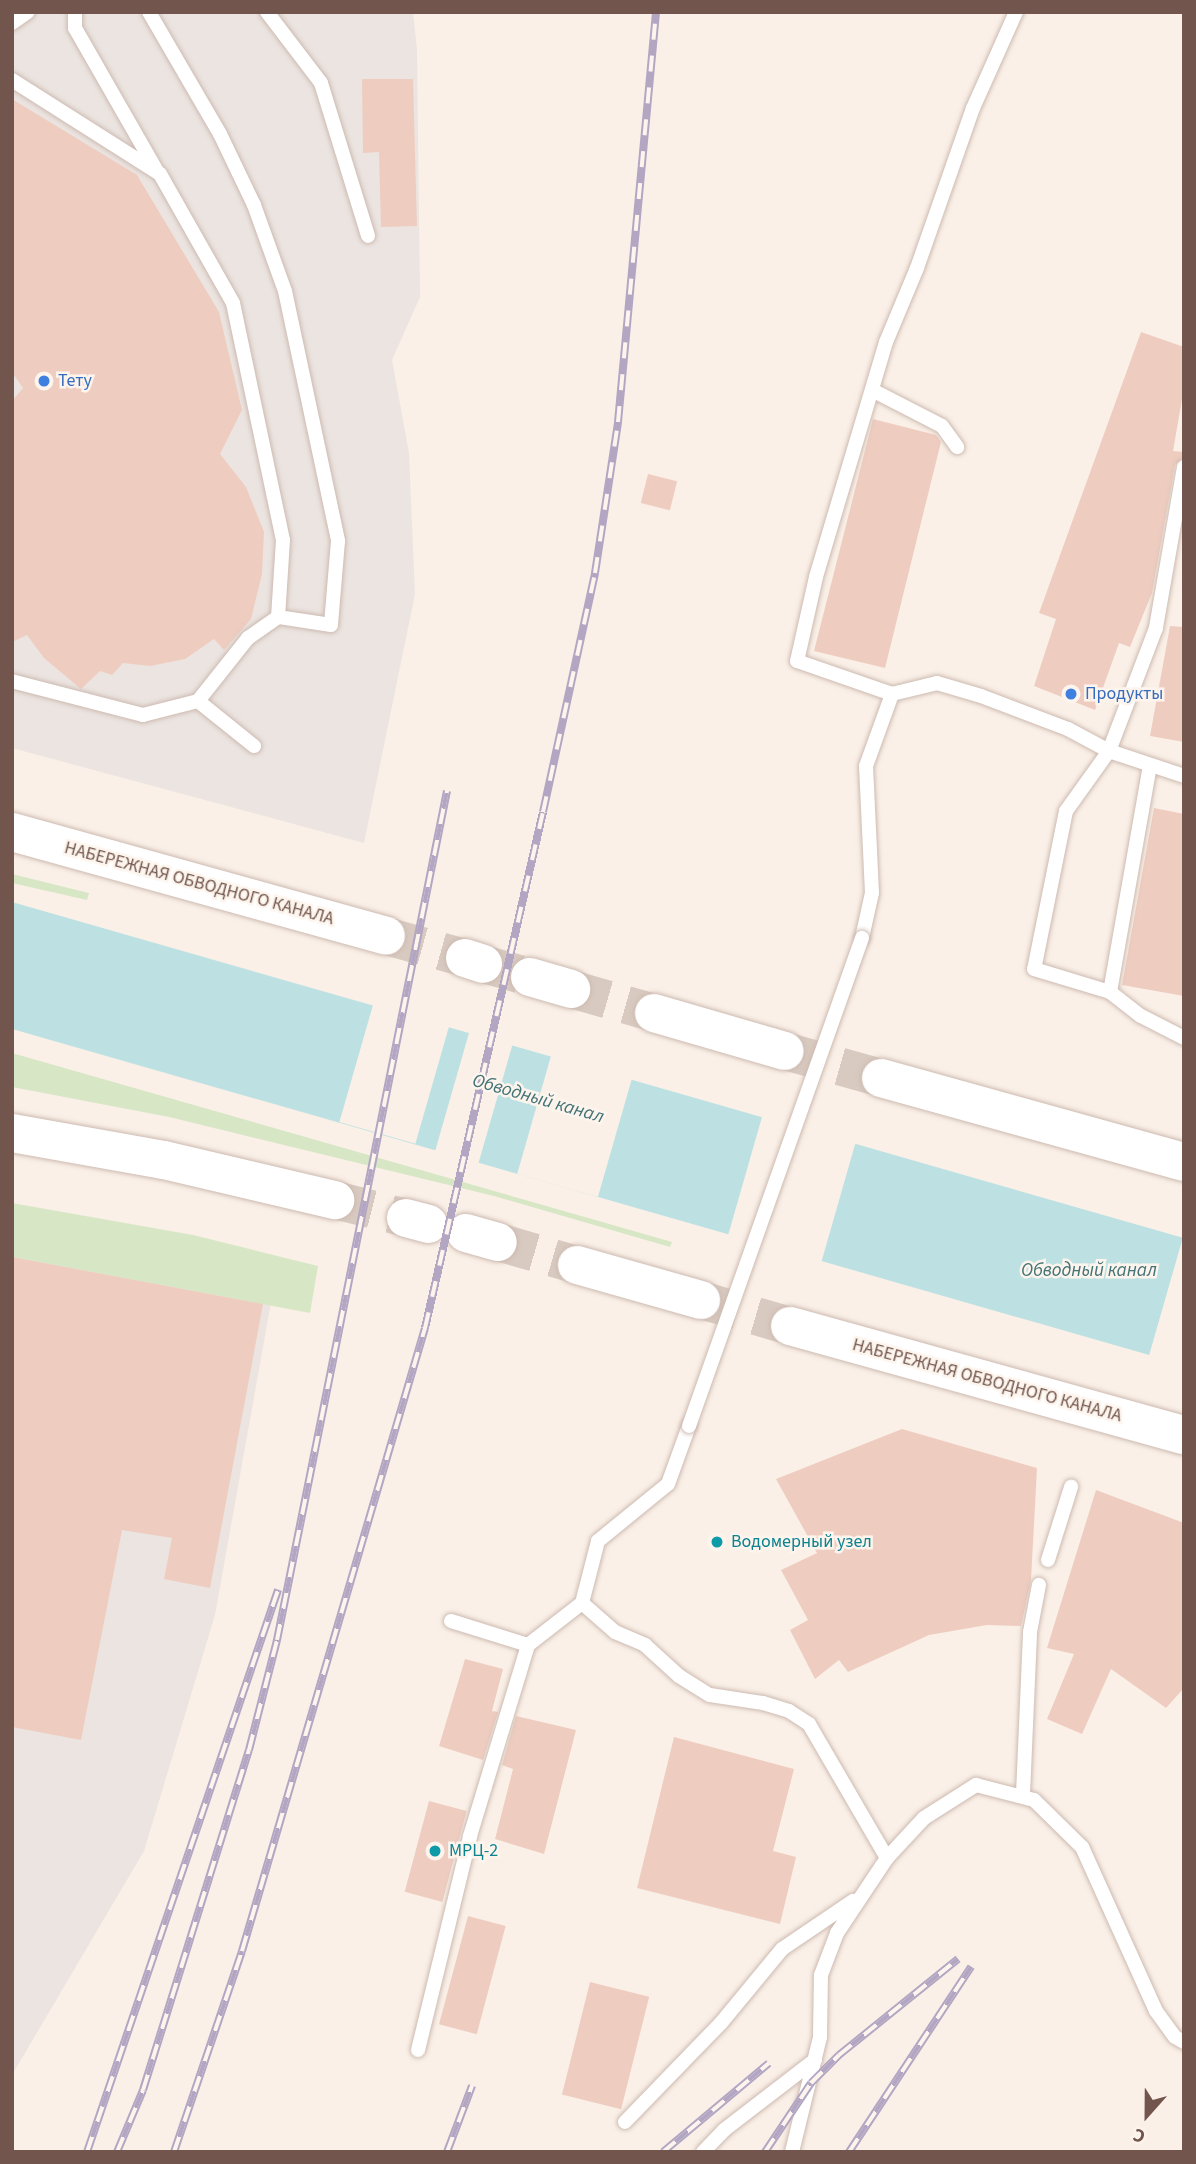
<!DOCTYPE html>
<html>
<head>
<meta charset="utf-8">
<style>
	body { margin:0 }
	#map { position:relative; width:1196px; height:2164px; overflow:hidden; background:#faf0e7; font-family:"Source Sans 3",sans-serif }
	div>[style] { position:absolute }
	.industrial>* { inset:0; background:#ebe4e0 }
	.green>* { inset:0; background:#d7e7c6 }
	.water>* { inset:0; background:#bde1e2; transform-origin:0 0 }
	.pier>* { inset:0; background:#faf0e7; transform-origin:0 0 }
	.building>* { inset:0; background:#eecdc0; transform-origin:0 0 }
	.secondary-tunnel>* { height:38px; margin-top:-19px; transform-origin:0; background:repeating-linear-gradient(90deg,#d8cac0 0 38px,transparent 0 57px) }
	.roads { filter:drop-shadow(0 0 2px #cdbab1) drop-shadow(0 0 2px #cdbab1) }
	.lane>* { height:14px; margin:-7px; padding:0 7px; transform-origin:7px; border-radius:7px; background:#fff }
	.secondary>* { height:38px; margin:-19px; padding:0 19px; transform-origin:19px; border-radius:19px; background:#fff }
	.rail>* { height:8px; margin-top:-4px; transform-origin:0; background:repeating-linear-gradient(90deg,#fdf5ed 0 16px,#b2a6c3 0 32px); box-sizing:border-box; border-block:2px solid #b2a6c3 }
	.bridges { filter:drop-shadow(0 0 2px #cdbab1) drop-shadow(0 0 2px #cdbab1) }
	.lane-bridge>* { height:14px; margin:-7px; padding:0 7px; transform-origin:7px; border-radius:7px; background:#fff }
	.dots>* { width:19px; height:19px; translate:-50% -50%; box-sizing:border-box; border:4px solid #fdf5ed; border-radius:50% }
	span { translate:-50% -50%; white-space:nowrap; text-align:center; line-height:1.15; -webkit-text-stroke:5px #fdf5ed; paint-order:stroke }
	.shop-label { font-size:18px; color:#366cbe }
	.left { translate:0 -50%; text-align:left }
	.street-label { font-size:18px; color:#72564d }
	.culture-label { font-size:18px; color:#0d838f }
	.water-label { font-size:19px; color:#427376; font-style:italic }
	.frame { position:absolute; inset:0; border:14px solid #72564d; pointer-events:none }
	.north { position:absolute; left:1112px; top:2080px; width:70px; height:70px; -webkit-text-stroke:5px #fdf5ed; paint-order:stroke; rotate:201deg; font-size:19px; font-weight:700; line-height:28px; text-align:center; color:#72564d }
	.north::after { content:''; display:block; margin:auto; width:24px; height:32px; background:#72564d; clip-path:polygon(50% 0,100% 100%,50% 72%,0 100%) }
</style>
</head>
<body>
<div id="map">
	<div class="industrial">
		<div style="clip-path:polygon(12px 12px,413px 12px,417px 50px,420px 297px,392px 360px,409px 453px,415px 594px,364px 843px,12px 748px)"></div>
		<div style="clip-path:polygon(12px 1242px,273px 1291px,215px 1615px,144px 1851px,12px 2075px)"></div>
	</div>
	<div class="green">
		<div style="clip-path:polygon(12px 874px,89px 893px,87px 900px,12px 883px)"></div>
		<div style="clip-path:polygon(12px 1053px,672px 1242px,670px 1247px,494px 1196px,169px 1117px,12px 1087px)"></div>
		<div style="clip-path:polygon(12px 1203px,193px 1235px,318px 1266px,310px 1313px,12px 1257px)"></div>
	</div>
	<div class="water">
		<div style="left:12px;top:902px;width:1218px;height:122px;rotate:16deg"></div>
	</div>
	<div class="pier">
		<div style="left:375px;top:998px;width:79px;height:129px;rotate:16deg"></div>
		<div style="left:471px;top:1026px;width:45px;height:130px;rotate:16deg"></div>
		<div style="left:553px;top:1049px;width:84px;height:130px;rotate:16deg"></div>
		<div style="left:764px;top:1110px;width:97px;height:131px;rotate:16deg"></div>
	</div>
	<div class="building">
		<div style="clip-path:polygon(362px 79px,413px 79px,417px 226px,381px 227px,379px 152px,363px 153px)"></div>
		<div style="clip-path:polygon(12px 99px,137px 175px,219px 312px,242px 410px,220px 454px,246px 487px,264px 532px,262px 574px,251px 619px,224px 650px,214px 639px,185px 659px,150px 666px,123px 663px,112px 675px,100px 671px,81px 689px,44px 658px,27px 635px,12px 642px,12px 401px,23px 388px,12px 372px)"></div>
		<div style="clip-path:polygon(1141px 332px,1184px 347px,1184px 388px,1173px 451px,1184px 452px,1184px 458px,1175px 465px,1152px 593px,1130px 647px,1119px 643px,1095px 710px,1034px 686px,1056px 619px,1039px 613px)"></div>
		<div style="clip-path:polygon(873px 419px,936px 435px,941px 442px,885px 668px,814px 651px)"></div>
		<div style="left:648px;top:474px;width:30px;height:30px;rotate:14deg"></div>
		<div style="clip-path:polygon(1170px 626px,1184px 627px,1184px 742px,1150px 736px)"></div>
		<div style="clip-path:polygon(1154px 808px,1184px 814px,1184px 996px,1122px 985px)"></div>
		<div style="clip-path:polygon(12px 1257px,263px 1304px,210px 1588px,164px 1579px,172px 1538px,122px 1530px,81px 1740px,12px 1727px)"></div>
		<div style="clip-path:polygon(902px 1429px,1037px 1468px,1031px 1580px,1021px 1626px,987px 1625px,929px 1635px,848px 1672px,839px 1660px,815px 1679px,790px 1630px,808px 1620px,781px 1570px,817px 1553px,776px 1479px)"></div>
		<div style="clip-path:polygon(1096px 1490px,1184px 1523px,1184px 1688px,1166px 1708px,1111px 1669px,1082px 1734px,1047px 1719px,1074px 1654px,1047px 1648px)"></div>
		<div style="clip-path:polygon(465px 1659px,503px 1669px,492px 1711px,498px 1712px,483px 1760px,439px 1746px)"></div>
		<div style="clip-path:polygon(516px 1716px,576px 1730px,544px 1854px,495px 1839px,513px 1769px,502px 1765px)"></div>
		<div style="clip-path:polygon(674px 1737px,794px 1769px,773px 1851px,796px 1857px,780px 1924px,637px 1888px)"></div>
		<div style="left:429px;top:1801px;width:39px;height:94px;rotate:15deg"></div>
		<div style="left:468px;top:1916px;width:39px;height:112px;rotate:15deg"></div>
		<div style="left:590px;top:1982px;width:61px;height:116px;rotate:14deg"></div>
	</div>
	<div class="secondary-tunnel">
		<div style="left:386px;top:936px;width:82px;rotate:15.6deg"></div>
		<div style="left:483px;top:964px;width:49px;rotate:15.5deg"></div>
		<div style="left:571px;top:989px;width:86px;rotate:16.1deg"></div>
		<div style="left:785px;top:1051px;width:100px;rotate:15.7deg"></div>
		<div style="left:335px;top:1200px;width:73px;rotate:14.2deg"></div>
		<div style="left:498px;top:1242px;width:82px;rotate:16.2deg"></div>
		<div style="left:701px;top:1300px;width:93px;rotate:16.3deg"></div>
	</div>
	<div class="roads">
		<div class="lane">
			<div style="left:75px;top:12px;width:16px;rotate:90deg"></div>
			<div style="left:75px;top:28px;width:165px;rotate:60.2deg"></div>
			<div style="left:149px;top:12px;width:141px;rotate:59.8deg"></div>
			<div style="left:220px;top:134px;width:79px;rotate:64.4deg"></div>
			<div style="left:254px;top:205px;width:91px;rotate:70.2deg"></div>
			<div style="left:285px;top:291px;width:256px;rotate:78deg"></div>
			<div style="left:338px;top:541px;width:84px;rotate:94.8deg"></div>
			<div style="left:331px;top:625px;width:54px;rotate:-171.4deg"></div>
			<div style="left:267px;top:12px;width:89px;rotate:52.7deg"></div>
			<div style="left:321px;top:83px;width:160px;rotate:72.9deg"></div>
			<div style="left:1016px;top:12px;width:105px;rotate:114.1deg"></div>
			<div style="left:973px;top:108px;width:170px;rotate:109.3deg"></div>
			<div style="left:917px;top:268px;width:80px;rotate:112.7deg"></div>
			<div style="left:886px;top:342px;width:245px;rotate:106.6deg"></div>
			<div style="left:816px;top:577px;width:86px;rotate:102.7deg"></div>
			<div style="left:797px;top:661px;width:101px;rotate:19.2deg"></div>
			<div style="left:892px;top:694px;width:46px;rotate:-13.7deg"></div>
			<div style="left:937px;top:683px;width:46px;rotate:16.5deg"></div>
			<div style="left:981px;top:696px;width:93px;rotate:20.8deg"></div>
			<div style="left:1068px;top:729px;width:47px;rotate:28.2deg"></div>
			<div style="left:1109px;top:751px;width:79px;rotate:18.4deg"></div>
			<div style="left:12px;top:23px;width:19px;rotate:-35deg"></div>
			<div style="left:12px;top:80px;width:175px;rotate:32.4deg"></div>
			<div style="left:160px;top:174px;width:148px;rotate:60.5deg"></div>
			<div style="left:233px;top:303px;width:242px;rotate:78.1deg"></div>
			<div style="left:283px;top:540px;width:77px;rotate:93.7deg"></div>
			<div style="left:278px;top:617px;width:37px;rotate:145deg"></div>
			<div style="left:248px;top:638px;width:80px;rotate:128.4deg"></div>
			<div style="left:198px;top:701px;width:57px;rotate:165.7deg"></div>
			<div style="left:143px;top:715px;width:135px;rotate:-165.5deg"></div>
			<div style="left:874px;top:391px;width:76px;rotate:27.2deg"></div>
			<div style="left:942px;top:426px;width:26px;rotate:54deg"></div>
			<div style="left:1184px;top:467px;width:163px;rotate:99.9deg"></div>
			<div style="left:1156px;top:628px;width:132px;rotate:110.9deg"></div>
			<div style="left:1109px;top:751px;width:74px;rotate:125.6deg"></div>
			<div style="left:1066px;top:811px;width:161px;rotate:101.4deg"></div>
			<div style="left:1034px;top:969px;width:79px;rotate:16.8deg"></div>
			<div style="left:1110px;top:992px;width:39px;rotate:38deg"></div>
			<div style="left:1141px;top:1016px;width:48px;rotate:27.1deg"></div>
			<div style="left:198px;top:701px;width:72px;rotate:38.8deg"></div>
			<div style="left:862px;top:938px;width:46px;rotate:-77.5deg"></div>
			<div style="left:872px;top:893px;width:127px;rotate:-92.7deg"></div>
			<div style="left:866px;top:766px;width:77px;rotate:-70.1deg"></div>
			<div style="left:1110px;top:992px;width:230px;rotate:-80deg"></div>
			<div style="left:1048px;top:1560px;width:77px;rotate:-72.5deg"></div>
			<div style="left:582px;top:1603px;width:44px;rotate:41.3deg"></div>
			<div style="left:615px;top:1632px;width:33px;rotate:23deg"></div>
			<div style="left:645px;top:1645px;width:46px;rotate:42.4deg"></div>
			<div style="left:679px;top:1676px;width:36px;rotate:32deg"></div>
			<div style="left:710px;top:1695px;width:54px;rotate:8.6deg"></div>
			<div style="left:763px;top:1703px;width:27px;rotate:17deg"></div>
			<div style="left:789px;top:1711px;width:24px;rotate:33deg"></div>
			<div style="left:809px;top:1724px;width:155px;rotate:59.8deg"></div>
			<div style="left:451px;top:1621px;width:81px;rotate:17.3deg"></div>
			<div style="left:528px;top:1645px;width:68px;rotate:-37.9deg"></div>
			<div style="left:582px;top:1603px;width:64px;rotate:-75.5deg"></div>
			<div style="left:598px;top:1541px;width:90px;rotate:-39.2deg"></div>
			<div style="left:668px;top:1484px;width:62px;rotate:-70.1deg"></div>
			<div style="left:1023px;top:1794px;width:162px;rotate:-87.5deg"></div>
			<div style="left:1030px;top:1632px;width:48px;rotate:-79.2deg"></div>
			<div style="left:418px;top:2050px;width:220px;rotate:-76.3deg"></div>
			<div style="left:470px;top:1836px;width:200px;rotate:-73.1deg"></div>
			<div style="left:625px;top:2122px;width:138px;rotate:-45.9deg"></div>
			<div style="left:721px;top:2023px;width:96px;rotate:-50.5deg"></div>
			<div style="left:782px;top:1949px;width:86px;rotate:-34.1deg"></div>
			<div style="left:703px;top:2152px;width:30px;rotate:-46deg"></div>
			<div style="left:724px;top:2130px;width:115px;rotate:-37.6deg"></div>
			<div style="left:792px;top:2152px;width:118px;rotate:-76.3deg"></div>
			<div style="left:820px;top:2037px;width:62px;rotate:-89.1deg"></div>
			<div style="left:821px;top:1975px;width:45px;rotate:-69.1deg"></div>
			<div style="left:837px;top:1933px;width:90px;rotate:-56.3deg"></div>
			<div style="left:887px;top:1858px;width:54px;rotate:-47.2deg"></div>
			<div style="left:924px;top:1818px;width:62px;rotate:-32.4deg"></div>
			<div style="left:976px;top:1785px;width:60px;rotate:14.5deg"></div>
			<div style="left:1034px;top:1800px;width:67px;rotate:44.4deg"></div>
			<div style="left:1082px;top:1847px;width:180px;rotate:65.7deg"></div>
			<div style="left:1156px;top:2011px;width:32px;rotate:54deg"></div>
			<div style="left:1175px;top:2037px;width:10px;rotate:29deg"></div>
		</div>
		<div class="secondary">
			<div style="left:12px;top:832px;width:388px;rotate:15.5deg"></div>
			<div style="left:465px;top:958px;width:19px;rotate:18deg"></div>
			<div style="left:530px;top:977px;width:43px;rotate:16.3deg"></div>
			<div style="left:654px;top:1013px;width:136px;rotate:16.2deg"></div>
			<div style="left:881px;top:1078px;width:314px;rotate:15.5deg"></div>
			<div style="left:12px;top:1133px;width:154px;rotate:10.1deg"></div>
			<div style="left:164px;top:1160px;width:176px;rotate:13.2deg"></div>
			<div style="left:406px;top:1218px;width:23px;rotate:15deg"></div>
			<div style="left:466px;top:1233px;width:33px;rotate:16deg"></div>
			<div style="left:577px;top:1265px;width:129px;rotate:15.8deg"></div>
			<div style="left:790px;top:1326px;width:409px;rotate:15.5deg"></div>
		</div>
	</div>
	<div class="rail">
		<div style="left:87px;top:2152px;width:594px;rotate:-71.23deg"></div>
		<div style="left:117px;top:2152px;width:67px;rotate:-67.2deg"></div>
		<div style="left:143px;top:2090px;width:356px;rotate:-72.7deg"></div>
		<div style="left:249px;top:1750px;width:114px;rotate:-75.7deg"></div>
		<div style="left:277px;top:1640px;width:866px;rotate:-78.68deg"></div>
		<div style="left:174px;top:2152px;width:212px;rotate:-71.3deg"></div>
		<div style="left:242px;top:1951px;width:649px;rotate:-73.63deg"></div>
		<div style="left:425px;top:1328px;width:529px;rotate:-77.12deg"></div>
		<div style="left:543px;top:812px;width:245px;rotate:-77.7deg"></div>
		<div style="left:595px;top:573px;width:153px;rotate:-81.3deg"></div>
		<div style="left:618px;top:422px;width:412px;rotate:-84.7deg"></div>
		<div style="left:447px;top:2152px;width:71px;rotate:-69.3deg"></div>
		<div style="left:663px;top:2152px;width:138px;rotate:-40deg"></div>
		<div style="left:765px;top:2152px;width:83px;rotate:-56.3deg"></div>
		<div style="left:811px;top:2083px;width:40px;rotate:-45deg"></div>
		<div style="left:839px;top:2055px;width:153px;rotate:-38.9deg"></div>
		<div style="left:849px;top:2152px;width:222px;rotate:-56.6deg"></div>
	</div>
	<div class="bridges">
		<div class="lane-bridge">
			<div style="left:689px;top:1426px;width:518px;rotate:-70.48deg"></div>
		</div>
	</div>
	<div class="dots">
		<div style="left:44px;top:381px;background:#3f7fe0"></div>
		<div style="left:1071px;top:694px;background:#3f7fe0"></div>
		<div style="left:717px;top:1542px;background:#0f9aa8"></div>
		<div style="left:435px;top:1851px;background:#0f9aa8"></div>
	</div>
	<div class="shop-label">
		<span class="left" style="left:58px;top:381px">Тету</span>
		<span class="left" style="left:1085px;top:694px">Продукты</span>
	</div>
	<div class="street-label">
		<span style="left:199px;top:884px;rotate:15deg">НАБЕРЕЖНАЯ ОБВОДНОГО КАНАЛА</span>
		<span style="left:987px;top:1381px;rotate:15deg">НАБЕРЕЖНАЯ ОБВОДНОГО КАНАЛА</span>
	</div>
	<div class="culture-label">
		<span class="left" style="left:731px;top:1542px">Водомерный узел</span>
		<span class="left" style="left:449px;top:1851px">МРЦ-2</span>
	</div>
	<div class="water-label">
		<span style="left:538px;top:1099px;rotate:16deg">Обводный канал</span>
		<span style="left:1089px;top:1271px">Обводный канал</span>
	</div>
	<div class="frame"></div>
	<div class="north">С</div>
</div>
</body>
</html>
